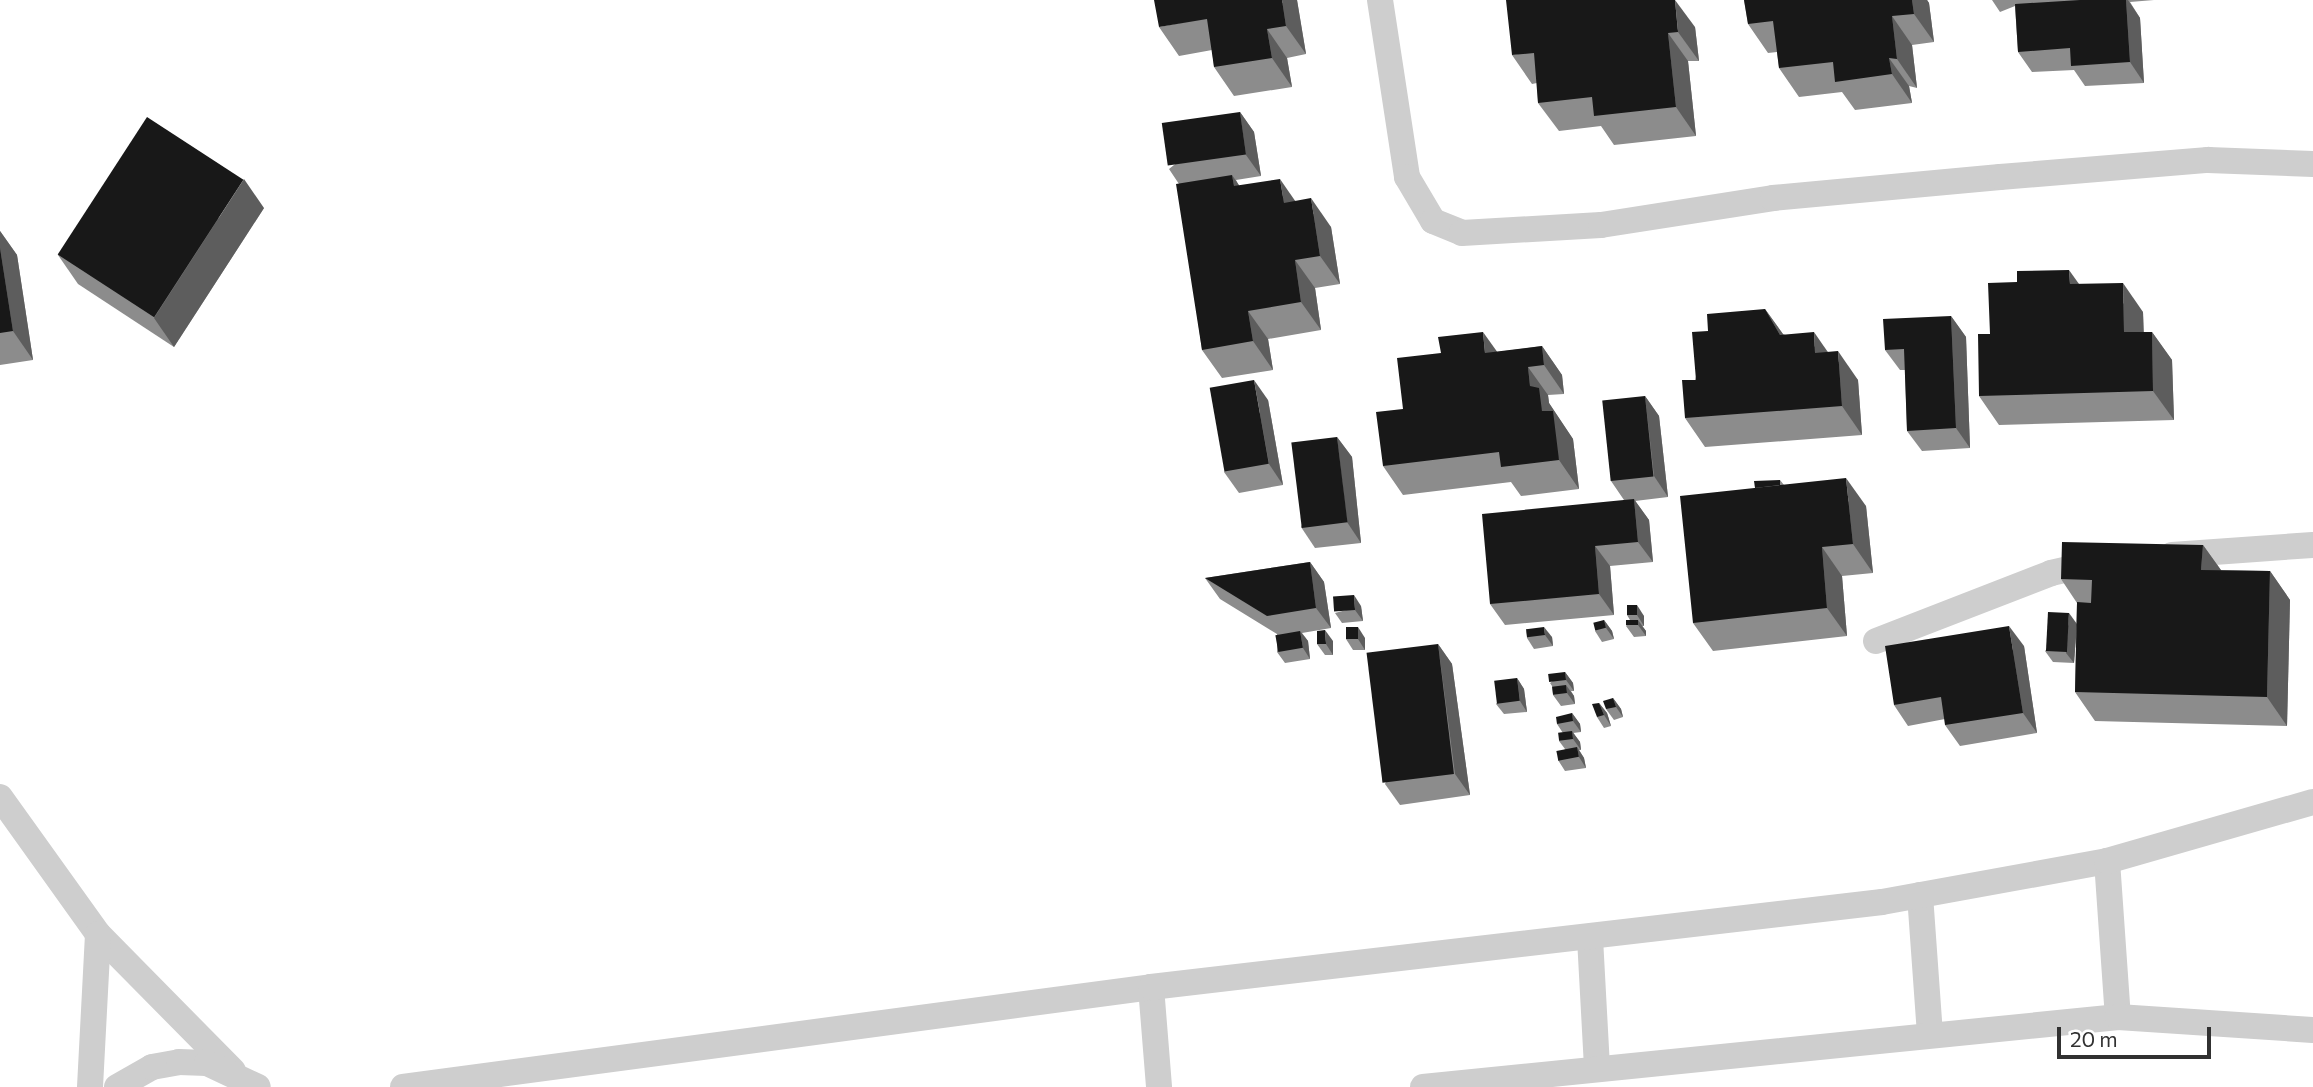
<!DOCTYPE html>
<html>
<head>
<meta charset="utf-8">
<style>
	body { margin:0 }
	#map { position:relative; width:2313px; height:1087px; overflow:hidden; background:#fff; font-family:Commissioner,sans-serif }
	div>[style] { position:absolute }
	.lane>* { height:26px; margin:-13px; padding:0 13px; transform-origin:13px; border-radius:13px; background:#cecece }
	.wall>* { inset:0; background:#8c8c8c }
	.shaded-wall>* { inset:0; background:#5d5d5d }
	.building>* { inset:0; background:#181818; transform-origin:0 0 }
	span { translate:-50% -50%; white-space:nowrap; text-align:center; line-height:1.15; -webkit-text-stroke:7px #fff; paint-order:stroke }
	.scale { position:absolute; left:2057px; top:1027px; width:154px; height:32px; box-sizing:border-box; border:4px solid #313131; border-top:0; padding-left:9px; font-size:21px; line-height:24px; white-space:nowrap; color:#313131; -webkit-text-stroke:5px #fff; paint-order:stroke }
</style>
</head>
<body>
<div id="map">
	<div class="lane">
		<div style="left:1380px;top:0;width:179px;rotate:81.3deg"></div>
		<div style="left:1407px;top:177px;width:51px;rotate:59.4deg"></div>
		<div style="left:1433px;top:221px;width:31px;rotate:22deg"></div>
		<div style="left:1462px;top:233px;width:139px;rotate:-3.3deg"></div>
		<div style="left:1601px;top:225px;width:174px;rotate:-8.9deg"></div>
		<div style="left:1773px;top:198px;width:228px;rotate:-5.3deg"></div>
		<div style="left:2000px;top:177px;width:209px;rotate:-4.7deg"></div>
		<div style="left:2208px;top:160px;width:105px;rotate:2.2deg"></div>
		<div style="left:2172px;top:555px;width:141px;rotate:-4.1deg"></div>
		<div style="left:1876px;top:641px;width:188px;rotate:-21.2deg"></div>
		<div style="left:2051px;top:573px;width:45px;rotate:-12.8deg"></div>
		<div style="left:0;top:797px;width:168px;rotate:54.4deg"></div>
		<div style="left:98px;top:934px;width:192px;rotate:45.4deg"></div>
		<div style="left:2107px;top:861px;width:156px;rotate:86deg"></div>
		<div style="left:1920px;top:895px;width:139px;rotate:85.9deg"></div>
		<div style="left:1590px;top:938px;width:129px;rotate:86.9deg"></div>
		<div style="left:1151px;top:987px;width:100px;rotate:85.4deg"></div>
		<div style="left:90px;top:1087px;width:153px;rotate:-87deg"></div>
		<div style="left:117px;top:1087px;width:40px;rotate:-29.7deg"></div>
		<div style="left:152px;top:1067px;width:27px;rotate:-10deg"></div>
		<div style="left:179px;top:1062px;width:28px;rotate:2deg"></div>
		<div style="left:207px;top:1063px;width:56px;rotate:25.2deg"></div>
		<div style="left:403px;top:1087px;width:755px;rotate:-7.61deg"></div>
		<div style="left:1151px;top:987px;width:736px;rotate:-6.63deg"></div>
		<div style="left:1882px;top:902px;width:229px;rotate:-10.3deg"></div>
		<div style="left:2107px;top:861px;width:214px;rotate:-16deg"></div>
		<div style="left:1423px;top:1087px;width:699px;rotate:-5.75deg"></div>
		<div style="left:2118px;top:1017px;width:195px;rotate:3.8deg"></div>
	</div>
	<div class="wall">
		<div style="clip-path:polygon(1297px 0,1306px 54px,1287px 58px,1292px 87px,1234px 96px,1214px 67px,1212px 50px,1179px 56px,1159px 27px)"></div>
		<div style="clip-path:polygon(1744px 0,1927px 0,1929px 3px,1934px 42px,1912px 45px,1917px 88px,1909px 86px,1912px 103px,1855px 110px,1842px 92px,1799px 97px,1779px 68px,1777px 52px,1768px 53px,1748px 24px)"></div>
		<div style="clip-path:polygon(1992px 0,2154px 0,2130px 2px,2140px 18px,2144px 83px,2085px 86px,2074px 70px,2032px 72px,2018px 52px,2015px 6px,2000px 12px)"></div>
		<div style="clip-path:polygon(1695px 27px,1699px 61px,1688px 61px,1696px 136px,1614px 145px,1601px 126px,1559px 131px,1538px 103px,1537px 83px,1532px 84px,1512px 55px)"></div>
		<div style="clip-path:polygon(1240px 112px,1254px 132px,1261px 176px,1236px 180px,1239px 186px,1296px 201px,1331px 227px,1340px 284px,1315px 288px,1321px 330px,1268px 339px,1273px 370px,1222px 378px,1202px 350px,1179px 184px,1169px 169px)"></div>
		<div style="clip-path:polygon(264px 208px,174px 347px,78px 284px,58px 255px)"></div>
		<div style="clip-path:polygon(0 231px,17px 255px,33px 360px,0 365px)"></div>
		<div style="clip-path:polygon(2079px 284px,2143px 312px,2144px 332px,2152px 332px,2172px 360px,2174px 420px,1999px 425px,1979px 396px,1990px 334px)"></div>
		<div style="clip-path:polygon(1765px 309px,1783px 334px,1828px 352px,1858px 380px,1862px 435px,1705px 447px,1685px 418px,1708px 331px)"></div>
		<div style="clip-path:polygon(1951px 316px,1966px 337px,1970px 448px,1922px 451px,1907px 431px,1905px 370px,1900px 370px,1885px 350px)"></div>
		<div style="clip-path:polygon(1542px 346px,1562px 375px,1564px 394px,1548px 395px,1549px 403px,1573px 439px,1579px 489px,1521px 496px,1511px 482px,1403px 495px,1383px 466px,1403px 409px,1497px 352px)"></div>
		<div style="clip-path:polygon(1645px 396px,1659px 416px,1668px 497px,1635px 501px,1649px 520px,1653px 562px,1610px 566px,1614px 615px,1505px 625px,1490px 604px,1624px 500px,1611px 481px)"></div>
		<div style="clip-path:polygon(1268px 400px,1283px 485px,1239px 493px,1224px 472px)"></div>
		<div style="clip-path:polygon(1337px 437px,1352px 457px,1361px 543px,1315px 548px,1301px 527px)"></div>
		<div style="clip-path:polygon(1780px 480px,1784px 485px,1866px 506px,1873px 573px,1842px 576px,1847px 636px,1713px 651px,1693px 623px,1755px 488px)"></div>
		<div style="clip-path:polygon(2203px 545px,2221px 570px,2270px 571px,2290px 600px,2287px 726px,2095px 721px,2075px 692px,2077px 603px,2061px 579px)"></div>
		<div style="clip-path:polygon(1310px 562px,1324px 582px,1331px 628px,1302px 633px,1308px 641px,1310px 659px,1285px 663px,1277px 652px,1277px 634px,1220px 599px,1205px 578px)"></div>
		<div style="clip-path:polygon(1627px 605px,1644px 616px,1644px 626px,1642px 626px,1646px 631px,1646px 636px,1634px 637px,1626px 626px,1630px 620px,1627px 615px)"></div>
		<div style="clip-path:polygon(1361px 606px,1363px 621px,1342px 623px,1335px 613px)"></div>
		<div style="clip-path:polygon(1604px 620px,1612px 631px,1614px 639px,1602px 642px,1595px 631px)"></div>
		<div style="clip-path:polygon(2077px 624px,2074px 663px,2053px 662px,2045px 651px)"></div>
		<div style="clip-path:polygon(1526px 629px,1552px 637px,1553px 646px,1534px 649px,1527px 638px)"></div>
		<div style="clip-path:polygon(1365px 638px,1365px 650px,1353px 650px,1346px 639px)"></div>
		<div style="clip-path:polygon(1333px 641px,1333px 655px,1325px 655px,1317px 644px)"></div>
		<div style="clip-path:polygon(1438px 644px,1452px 664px,1470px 795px,1400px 805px,1385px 784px)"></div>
		<div style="clip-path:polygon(2024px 646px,2037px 733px,1960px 746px,1945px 725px,1945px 719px,1908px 726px,1894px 705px)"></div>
		<div style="clip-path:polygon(1565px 672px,1573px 683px,1574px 691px,1571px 691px,1574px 696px,1575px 704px,1561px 706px,1553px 695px,1552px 686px,1550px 683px)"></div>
		<div style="clip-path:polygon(1517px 678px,1524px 689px,1527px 712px,1504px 714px,1496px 704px)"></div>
		<div style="clip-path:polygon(1613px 698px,1621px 709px,1623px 717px,1614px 720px,1606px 709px)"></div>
		<div style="clip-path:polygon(1599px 703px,1607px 713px,1611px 726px,1604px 728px,1597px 717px)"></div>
		<div style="clip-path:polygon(1572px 713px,1580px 724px,1581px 732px,1573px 733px,1580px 742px,1581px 750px,1579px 750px,1584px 758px,1586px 768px,1565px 771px,1558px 760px,1565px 749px,1559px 741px,1563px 733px,1557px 724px)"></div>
	</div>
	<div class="shaded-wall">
		<div style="clip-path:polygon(1282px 0,1297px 0,1306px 54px,1286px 26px)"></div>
		<div style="clip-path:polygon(1675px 0,1695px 27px,1699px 61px,1678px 32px)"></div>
		<div style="clip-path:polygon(1912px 0,1927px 0,1929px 3px,1934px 42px,1914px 14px)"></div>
		<div style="clip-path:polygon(2126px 0,2128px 0,2140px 18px,2144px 83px,2130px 62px)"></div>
		<div style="clip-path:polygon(1892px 16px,1912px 45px,1917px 88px,1897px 59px)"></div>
		<div style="clip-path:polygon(1267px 29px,1287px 58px,1292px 87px,1272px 58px)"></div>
		<div style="clip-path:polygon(1668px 33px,1688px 61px,1696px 136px,1676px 107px)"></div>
		<div style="clip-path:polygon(1889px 58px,1909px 86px,1912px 103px,1892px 74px)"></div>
		<div style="clip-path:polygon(1240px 112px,1254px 132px,1261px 176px,1246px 155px)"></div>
		<div style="clip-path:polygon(1232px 175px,1252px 204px,1234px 186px)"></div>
		<div style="clip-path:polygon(244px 179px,264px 208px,174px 347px,154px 318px)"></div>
		<div style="clip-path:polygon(1280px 179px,1300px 208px,1284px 203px)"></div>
		<div style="clip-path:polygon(1311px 198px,1331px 227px,1340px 284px,1320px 256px)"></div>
		<div style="clip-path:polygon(0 231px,17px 255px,33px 360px,13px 331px,0 248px)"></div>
		<div style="clip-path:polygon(1295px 260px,1315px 288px,1321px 330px,1301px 302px)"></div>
		<div style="clip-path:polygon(2069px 270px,2089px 298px,2070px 284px)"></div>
		<div style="clip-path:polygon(2123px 283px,2143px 312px,2144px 360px,2124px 332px)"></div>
		<div style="clip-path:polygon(1765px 309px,1785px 337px,1780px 335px)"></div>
		<div style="clip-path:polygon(1248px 311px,1268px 339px,1273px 370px,1253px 341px)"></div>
		<div style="clip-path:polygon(1951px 316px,1966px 337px,1970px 448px,1956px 428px)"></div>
		<div style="clip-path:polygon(1483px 332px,1503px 360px,1485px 353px)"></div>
		<div style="clip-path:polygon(1814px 332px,1834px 361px,1815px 353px)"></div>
		<div style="clip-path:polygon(2152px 332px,2172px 360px,2174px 420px,2153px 391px)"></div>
		<div style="clip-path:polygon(1542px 346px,1562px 375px,1564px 394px,1544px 365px)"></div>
		<div style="clip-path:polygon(1838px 351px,1858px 380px,1862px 435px,1842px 406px)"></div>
		<div style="clip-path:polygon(1528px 367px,1548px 395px,1549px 403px,1573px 439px,1579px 489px,1559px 460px,1542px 411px,1530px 386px)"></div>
		<div style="clip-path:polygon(1254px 380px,1268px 400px,1283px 485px,1269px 464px)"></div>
		<div style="clip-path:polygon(1645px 396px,1659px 416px,1668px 497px,1654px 476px)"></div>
		<div style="clip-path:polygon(1337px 437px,1352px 457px,1361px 543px,1347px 522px)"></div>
		<div style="clip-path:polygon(1846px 478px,1866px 506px,1873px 573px,1853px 544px)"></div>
		<div style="clip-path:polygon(1634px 499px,1649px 520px,1653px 562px,1638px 542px)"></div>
		<div style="clip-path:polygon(2203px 545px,2223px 573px,2201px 570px)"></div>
		<div style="clip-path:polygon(1595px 546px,1610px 566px,1614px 615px,1599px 594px)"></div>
		<div style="clip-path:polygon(1822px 547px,1842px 576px,1847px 636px,1827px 608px)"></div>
		<div style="clip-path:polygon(1310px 562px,1324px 582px,1331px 628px,1316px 608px)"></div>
		<div style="clip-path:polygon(2270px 571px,2290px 600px,2287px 726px,2267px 697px)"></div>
		<div style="clip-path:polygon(1354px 595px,1361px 606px,1363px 621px,1355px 610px)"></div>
		<div style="clip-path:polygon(1637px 605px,1644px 616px,1644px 626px,1637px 615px)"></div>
		<div style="clip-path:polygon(2069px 613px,2077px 624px,2074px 663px,2066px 653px)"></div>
		<div style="clip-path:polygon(1604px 620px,1612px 631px,1614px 639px,1606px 628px)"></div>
		<div style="clip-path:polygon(1638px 620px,1646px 631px,1646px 636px,1638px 625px)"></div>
		<div style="clip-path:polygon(2009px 626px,2024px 646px,2037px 733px,2023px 713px)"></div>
		<div style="clip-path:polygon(1358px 627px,1365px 638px,1365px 650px,1358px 639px)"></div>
		<div style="clip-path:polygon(1544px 627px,1552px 637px,1553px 646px,1545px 635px)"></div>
		<div style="clip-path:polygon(1325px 630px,1333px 641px,1333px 655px,1326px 644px)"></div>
		<div style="clip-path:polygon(1300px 631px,1308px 641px,1310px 659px,1303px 648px)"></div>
		<div style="clip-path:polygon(1438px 644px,1452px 664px,1470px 795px,1455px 774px)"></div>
		<div style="clip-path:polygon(1565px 672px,1573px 683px,1574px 691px,1566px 680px)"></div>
		<div style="clip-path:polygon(1517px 678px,1524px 689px,1527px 712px,1520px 701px)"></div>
		<div style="clip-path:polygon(1566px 685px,1574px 696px,1575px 704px,1567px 693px)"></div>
		<div style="clip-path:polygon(1613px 698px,1621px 709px,1623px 717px,1616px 707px)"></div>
		<div style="clip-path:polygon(1599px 703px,1607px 713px,1611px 726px,1604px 715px)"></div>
		<div style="clip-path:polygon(1572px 713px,1580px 724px,1581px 732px,1573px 721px)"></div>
		<div style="clip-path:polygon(1572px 731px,1580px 742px,1581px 750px,1573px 739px)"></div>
		<div style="clip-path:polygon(1577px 747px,1584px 758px,1586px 768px,1579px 757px)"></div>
	</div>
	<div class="building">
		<div style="clip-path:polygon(1154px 0,1282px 0,1286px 26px,1267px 29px,1272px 58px,1214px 67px,1207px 19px,1159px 27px)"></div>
		<div style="clip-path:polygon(1506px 0,1675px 0,1678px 32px,1668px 33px,1676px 107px,1594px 116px,1592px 97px,1538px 103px,1534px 53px,1512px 55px)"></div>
		<div style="clip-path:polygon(1744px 0,1912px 0,1914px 14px,1892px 16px,1897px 59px,1889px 58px,1892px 74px,1835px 82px,1833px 62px,1779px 68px,1773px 21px,1748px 24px)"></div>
		<div style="clip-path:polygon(2080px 0,2126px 0,2130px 62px,2071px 66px,2070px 48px,2018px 52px,2015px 4px)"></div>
		<div style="left:1240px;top:112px;width:43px;height:79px;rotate:82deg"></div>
		<div style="left:147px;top:117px;width:115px;height:164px;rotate:33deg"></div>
		<div style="clip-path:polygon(1232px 175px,1234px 186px,1280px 179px,1284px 203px,1311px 198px,1320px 256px,1295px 260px,1301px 302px,1248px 311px,1253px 341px,1202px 350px,1176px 184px)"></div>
		<div style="clip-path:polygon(0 248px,13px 331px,0 333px)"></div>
		<div style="clip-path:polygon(2069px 270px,2070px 284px,2123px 283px,2124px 332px,2152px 332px,2153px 391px,1979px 396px,1978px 334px,1990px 334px,1988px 283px,2017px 282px,2017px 271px)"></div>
		<div style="clip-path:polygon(1765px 309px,1780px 335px,1814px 332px,1815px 353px,1838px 351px,1842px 406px,1685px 418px,1682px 380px,1696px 380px,1692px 332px,1708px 331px,1707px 314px)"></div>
		<div style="clip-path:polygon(1951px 316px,1956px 428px,1907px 431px,1904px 349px,1885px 350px,1883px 319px)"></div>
		<div style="clip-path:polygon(1483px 332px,1485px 353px,1542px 346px,1544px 365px,1528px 367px,1530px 386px,1539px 388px,1542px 411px,1553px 411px,1559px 460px,1501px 467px,1499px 452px,1383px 466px,1376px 412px,1403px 409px,1397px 358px,1441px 353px,1438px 337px)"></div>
		<div style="left:1254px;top:380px;width:85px;height:45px;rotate:80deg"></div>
		<div style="left:1645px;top:396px;width:81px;height:43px;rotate:84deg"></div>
		<div style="left:1337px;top:437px;width:86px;height:46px;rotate:83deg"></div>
		<div style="clip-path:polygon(1846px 478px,1853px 544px,1822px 547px,1827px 608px,1693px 623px,1680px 496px)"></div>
		<div style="clip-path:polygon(1780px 480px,1780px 485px,1755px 488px,1754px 481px)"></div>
		<div style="clip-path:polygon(1634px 499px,1638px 542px,1595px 546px,1599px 594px,1490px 604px,1482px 514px)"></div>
		<div style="clip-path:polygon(2062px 542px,2203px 545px,2201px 570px,2270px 571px,2267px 697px,2075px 692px,2077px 602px,2091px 603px,2092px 580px,2061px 579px)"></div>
		<div style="clip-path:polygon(1310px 562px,1316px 608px,1267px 616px,1205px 578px)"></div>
		<div style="left:1354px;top:595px;width:15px;height:21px;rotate:86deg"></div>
		<div style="left:1627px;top:605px;width:10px;height:10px"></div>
		<div style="left:2048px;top:612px;width:21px;height:39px;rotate:3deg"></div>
		<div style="left:1604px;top:620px;width:8px;height:11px;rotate:76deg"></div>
		<div style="left:1638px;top:620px;width:5px;height:12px;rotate:90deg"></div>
		<div style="clip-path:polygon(2009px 626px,2023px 713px,1945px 725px,1941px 697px,1894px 705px,1885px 646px)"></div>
		<div style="left:1346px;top:627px;width:12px;height:12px"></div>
		<div style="left:1544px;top:627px;width:8px;height:18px;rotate:83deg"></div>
		<div style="clip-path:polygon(1325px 630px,1326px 644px,1317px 644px,1317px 631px)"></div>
		<div style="left:1300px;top:631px;width:17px;height:25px;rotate:80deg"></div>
		<div style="left:1438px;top:644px;width:131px;height:72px;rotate:83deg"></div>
		<div style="left:1565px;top:672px;width:8px;height:17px;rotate:83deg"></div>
		<div style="left:1517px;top:678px;width:23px;height:23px;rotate:83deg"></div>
		<div style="left:1566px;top:685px;width:8px;height:14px;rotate:83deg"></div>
		<div style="clip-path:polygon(1613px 698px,1616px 707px,1606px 709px,1603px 701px)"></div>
		<div style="clip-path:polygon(1599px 703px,1604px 715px,1597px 717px,1592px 704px)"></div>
		<div style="clip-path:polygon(1572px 713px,1573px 721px,1557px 724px,1556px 717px)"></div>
		<div style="left:1572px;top:731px;width:8px;height:14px;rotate:83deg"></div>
		<div style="left:1577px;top:747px;width:10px;height:21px;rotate:79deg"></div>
	</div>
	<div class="scale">20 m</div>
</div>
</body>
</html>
